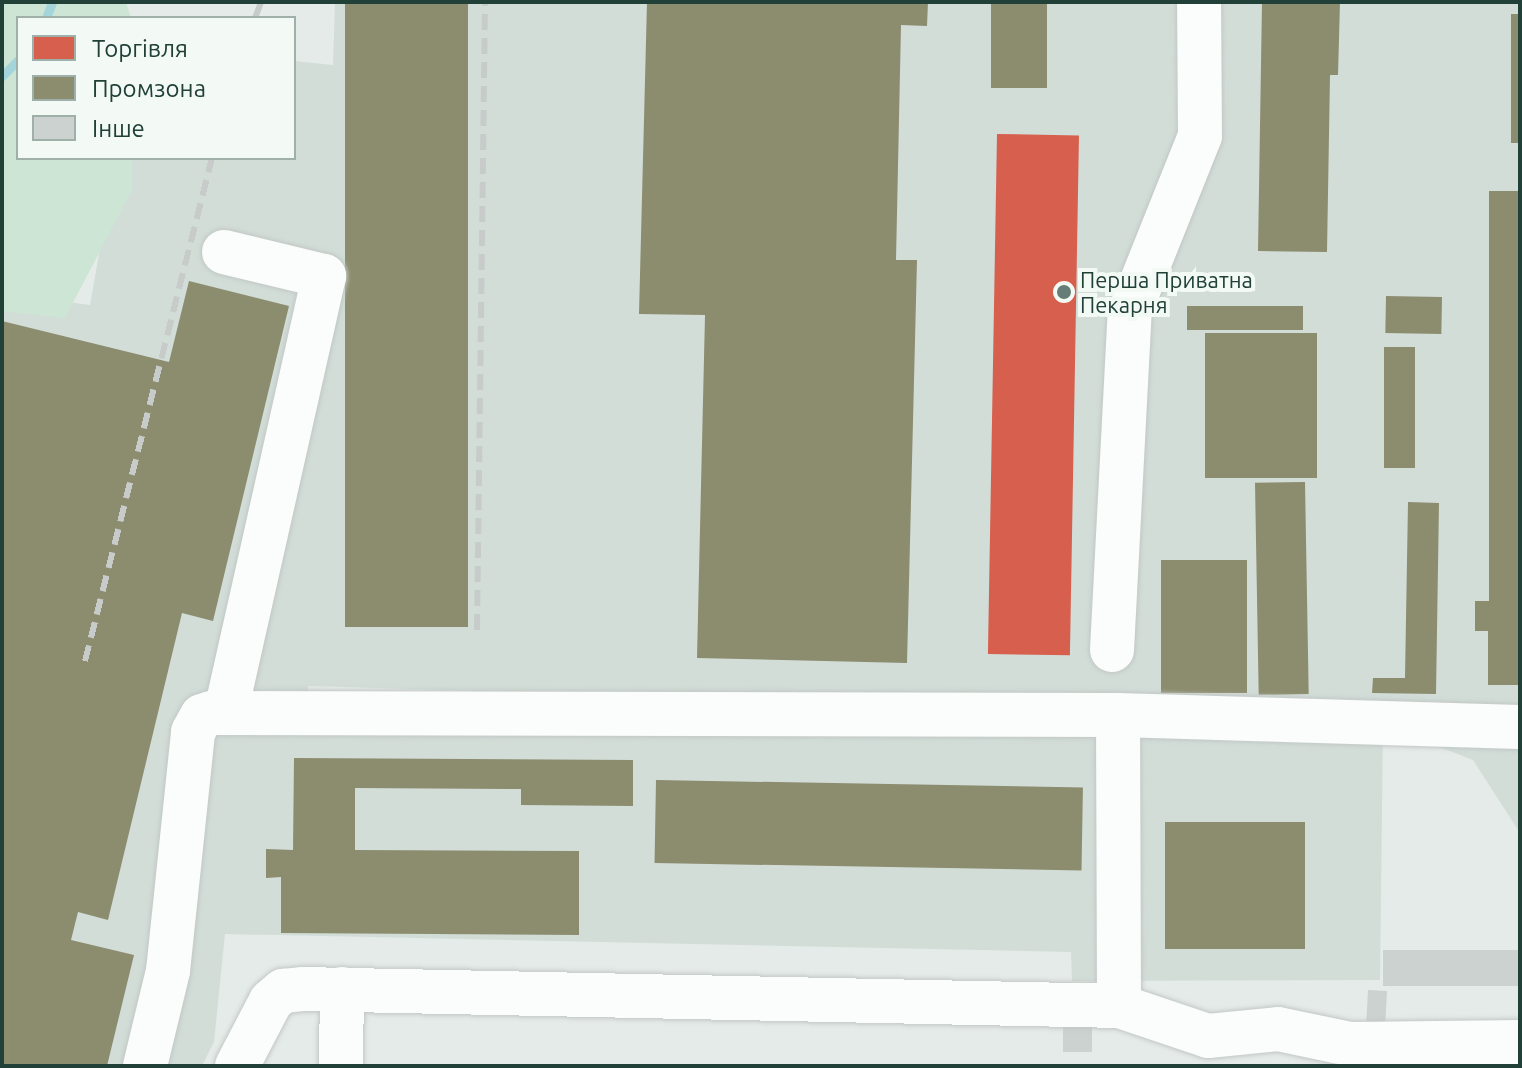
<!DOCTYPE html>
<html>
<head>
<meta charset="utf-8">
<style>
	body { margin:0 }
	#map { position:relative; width:1522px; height:1068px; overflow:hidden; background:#e5ebe8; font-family:Ubuntu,sans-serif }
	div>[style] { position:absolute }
	.built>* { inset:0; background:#d2ddd8 }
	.green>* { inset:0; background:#cde5d4 }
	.shops>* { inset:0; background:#d6604d; transform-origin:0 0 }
	.industry>* { inset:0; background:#8c8c6e; transform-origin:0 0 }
	.stream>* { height:9px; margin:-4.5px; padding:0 4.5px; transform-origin:4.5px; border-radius:4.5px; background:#a3d5db }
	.building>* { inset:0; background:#ccd2cf; transform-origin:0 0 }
	.roads { filter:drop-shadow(0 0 2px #c2c8c5) drop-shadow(0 0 2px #c2c8c5) }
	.minor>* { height:44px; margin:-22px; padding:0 22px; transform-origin:22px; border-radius:22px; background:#fbfcfc }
	.rail>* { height:6px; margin-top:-3px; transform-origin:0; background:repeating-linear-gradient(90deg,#c7ccca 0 16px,transparent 0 24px) }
	.dots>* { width:22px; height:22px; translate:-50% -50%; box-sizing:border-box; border:4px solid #f3faf6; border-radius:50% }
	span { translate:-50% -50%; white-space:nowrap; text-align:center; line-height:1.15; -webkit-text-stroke:8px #f3faf6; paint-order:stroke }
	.poi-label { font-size:22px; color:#214038 }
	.left { translate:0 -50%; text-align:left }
	.frame { position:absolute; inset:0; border:4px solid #214038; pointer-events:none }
	.legend { position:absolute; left:16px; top:16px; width:280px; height:144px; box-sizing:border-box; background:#f3faf6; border:2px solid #9fb0aa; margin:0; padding:10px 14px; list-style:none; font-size:24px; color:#214038 }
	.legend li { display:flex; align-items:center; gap:16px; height:40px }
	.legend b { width:40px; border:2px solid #9fb0aa }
</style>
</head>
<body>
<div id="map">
	<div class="built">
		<div style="clip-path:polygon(evenodd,335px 2px,1520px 2px,1520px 833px,1473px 760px,1383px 725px,1380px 980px,1072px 981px,1071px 952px,225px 934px,214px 1042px,202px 1066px,2px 1066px,2px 293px,90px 305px,116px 158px,294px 158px,294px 61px,333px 65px,335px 2px,308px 686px,309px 686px,1155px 711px,311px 724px,308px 686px)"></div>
	</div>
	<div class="green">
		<div style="clip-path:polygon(2px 2px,126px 2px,131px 18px,18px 18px,18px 158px,132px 158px,132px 190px,65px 318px,2px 311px)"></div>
	</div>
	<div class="shops">
		<div style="left:997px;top:134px;width:82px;height:520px;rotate:1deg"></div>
	</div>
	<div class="industry">
		<div style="left:345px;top:2px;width:123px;height:625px"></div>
		<div style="clip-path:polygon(647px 2px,928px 2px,927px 26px,901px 25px,896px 260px,917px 260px,907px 663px,697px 658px,705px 315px,639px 314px)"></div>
		<div style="left:991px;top:2px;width:56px;height:86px"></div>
		<div style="clip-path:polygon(1262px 2px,1340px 2px,1338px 75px,1330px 75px,1327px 252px,1258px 251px)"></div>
		<div style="left:1511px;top:14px;width:9px;height:129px"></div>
		<div style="clip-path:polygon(1489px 191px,1520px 191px,1520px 685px,1488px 685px,1488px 631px,1475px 631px,1475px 601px,1489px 601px)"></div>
		<div style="clip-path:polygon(189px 281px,289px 306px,213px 621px,182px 613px,108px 920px,78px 912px,71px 940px,134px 955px,107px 1066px,2px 1066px,2px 321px,169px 362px)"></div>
		<div style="left:1386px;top:296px;width:56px;height:37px;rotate:1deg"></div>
		<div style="left:1187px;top:306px;width:116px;height:24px"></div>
		<div style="left:1205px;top:333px;width:112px;height:145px"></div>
		<div style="left:1384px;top:347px;width:31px;height:121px"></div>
		<div style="left:1305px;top:482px;width:212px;height:50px;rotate:89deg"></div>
		<div style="clip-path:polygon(1408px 502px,1439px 503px,1436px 694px,1372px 693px,1373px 678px,1405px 678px)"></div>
		<div style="left:1247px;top:560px;width:133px;height:86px;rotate:90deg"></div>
		<div style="clip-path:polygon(294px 758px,633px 760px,633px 806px,521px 805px,521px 789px,355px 788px,355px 850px,579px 851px,579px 935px,281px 933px,281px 877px,266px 878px,266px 849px,293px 850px)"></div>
		<div style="left:656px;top:780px;width:427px;height:83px;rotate:1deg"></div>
		<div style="left:1165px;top:822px;width:140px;height:127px"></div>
	</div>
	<div class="stream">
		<div style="left:46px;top:18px;width:17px;rotate:-69deg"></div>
		<div style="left:2px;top:76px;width:23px;rotate:-45deg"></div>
	</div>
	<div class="building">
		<div style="left:1383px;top:950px;width:137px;height:36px"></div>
		<div style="left:1368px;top:990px;width:19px;height:34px;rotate:3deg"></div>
		<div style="left:1092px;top:1022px;width:30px;height:29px;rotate:90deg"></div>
	</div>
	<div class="roads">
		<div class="minor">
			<div style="left:224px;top:252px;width:103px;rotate:13.5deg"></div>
			<div style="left:324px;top:276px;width:447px;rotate:102.7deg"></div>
			<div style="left:1112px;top:650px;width:339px;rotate:-87deg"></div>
			<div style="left:1130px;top:311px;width:188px;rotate:-68.2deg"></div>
			<div style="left:1200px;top:136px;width:134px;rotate:-90.4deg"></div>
			<div style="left:1118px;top:715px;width:291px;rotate:89.8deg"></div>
			<div style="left:1119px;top:1006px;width:94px;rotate:18.6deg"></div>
			<div style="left:1208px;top:1036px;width:70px;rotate:-5.7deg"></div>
			<div style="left:1278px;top:1029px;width:74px;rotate:11.8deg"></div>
			<div style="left:1350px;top:1044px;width:170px;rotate:-0.7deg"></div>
			<div style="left:145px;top:1066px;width:98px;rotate:-76.4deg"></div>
			<div style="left:168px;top:971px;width:240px;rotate:-84deg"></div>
			<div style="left:193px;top:732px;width:18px;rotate:-61deg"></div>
			<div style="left:202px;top:716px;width:9px;rotate:-18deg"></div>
			<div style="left:211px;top:713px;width:907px;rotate:0.13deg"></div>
			<div style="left:1118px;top:715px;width:402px;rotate:1.7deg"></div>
			<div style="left:237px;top:1066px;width:73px;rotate:-62.4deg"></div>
			<div style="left:271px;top:1001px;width:16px;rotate:-40deg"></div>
			<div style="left:283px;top:991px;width:19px;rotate:-6deg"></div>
			<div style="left:302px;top:989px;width:817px;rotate:1.19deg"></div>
			<div style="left:341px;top:1066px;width:77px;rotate:-89.3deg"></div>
		</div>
	</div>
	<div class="rail">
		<div style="left:255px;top:18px;width:17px;rotate:-69deg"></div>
		<div style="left:477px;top:630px;width:628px;rotate:-89.27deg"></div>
		<div style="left:85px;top:661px;width:519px;rotate:-75.83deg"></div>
	</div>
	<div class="dots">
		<div style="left:1064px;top:292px;background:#667c76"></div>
	</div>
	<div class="poi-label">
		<span class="left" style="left:1080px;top:292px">Перша Приватна<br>Пекарня</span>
	</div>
	<div class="frame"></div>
	<ul class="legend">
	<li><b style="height:22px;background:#d6604d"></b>Торгівля</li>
	<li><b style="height:22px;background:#8c8c6e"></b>Промзона</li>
	<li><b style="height:22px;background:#ccd2cf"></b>Інше</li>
	</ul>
</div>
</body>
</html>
